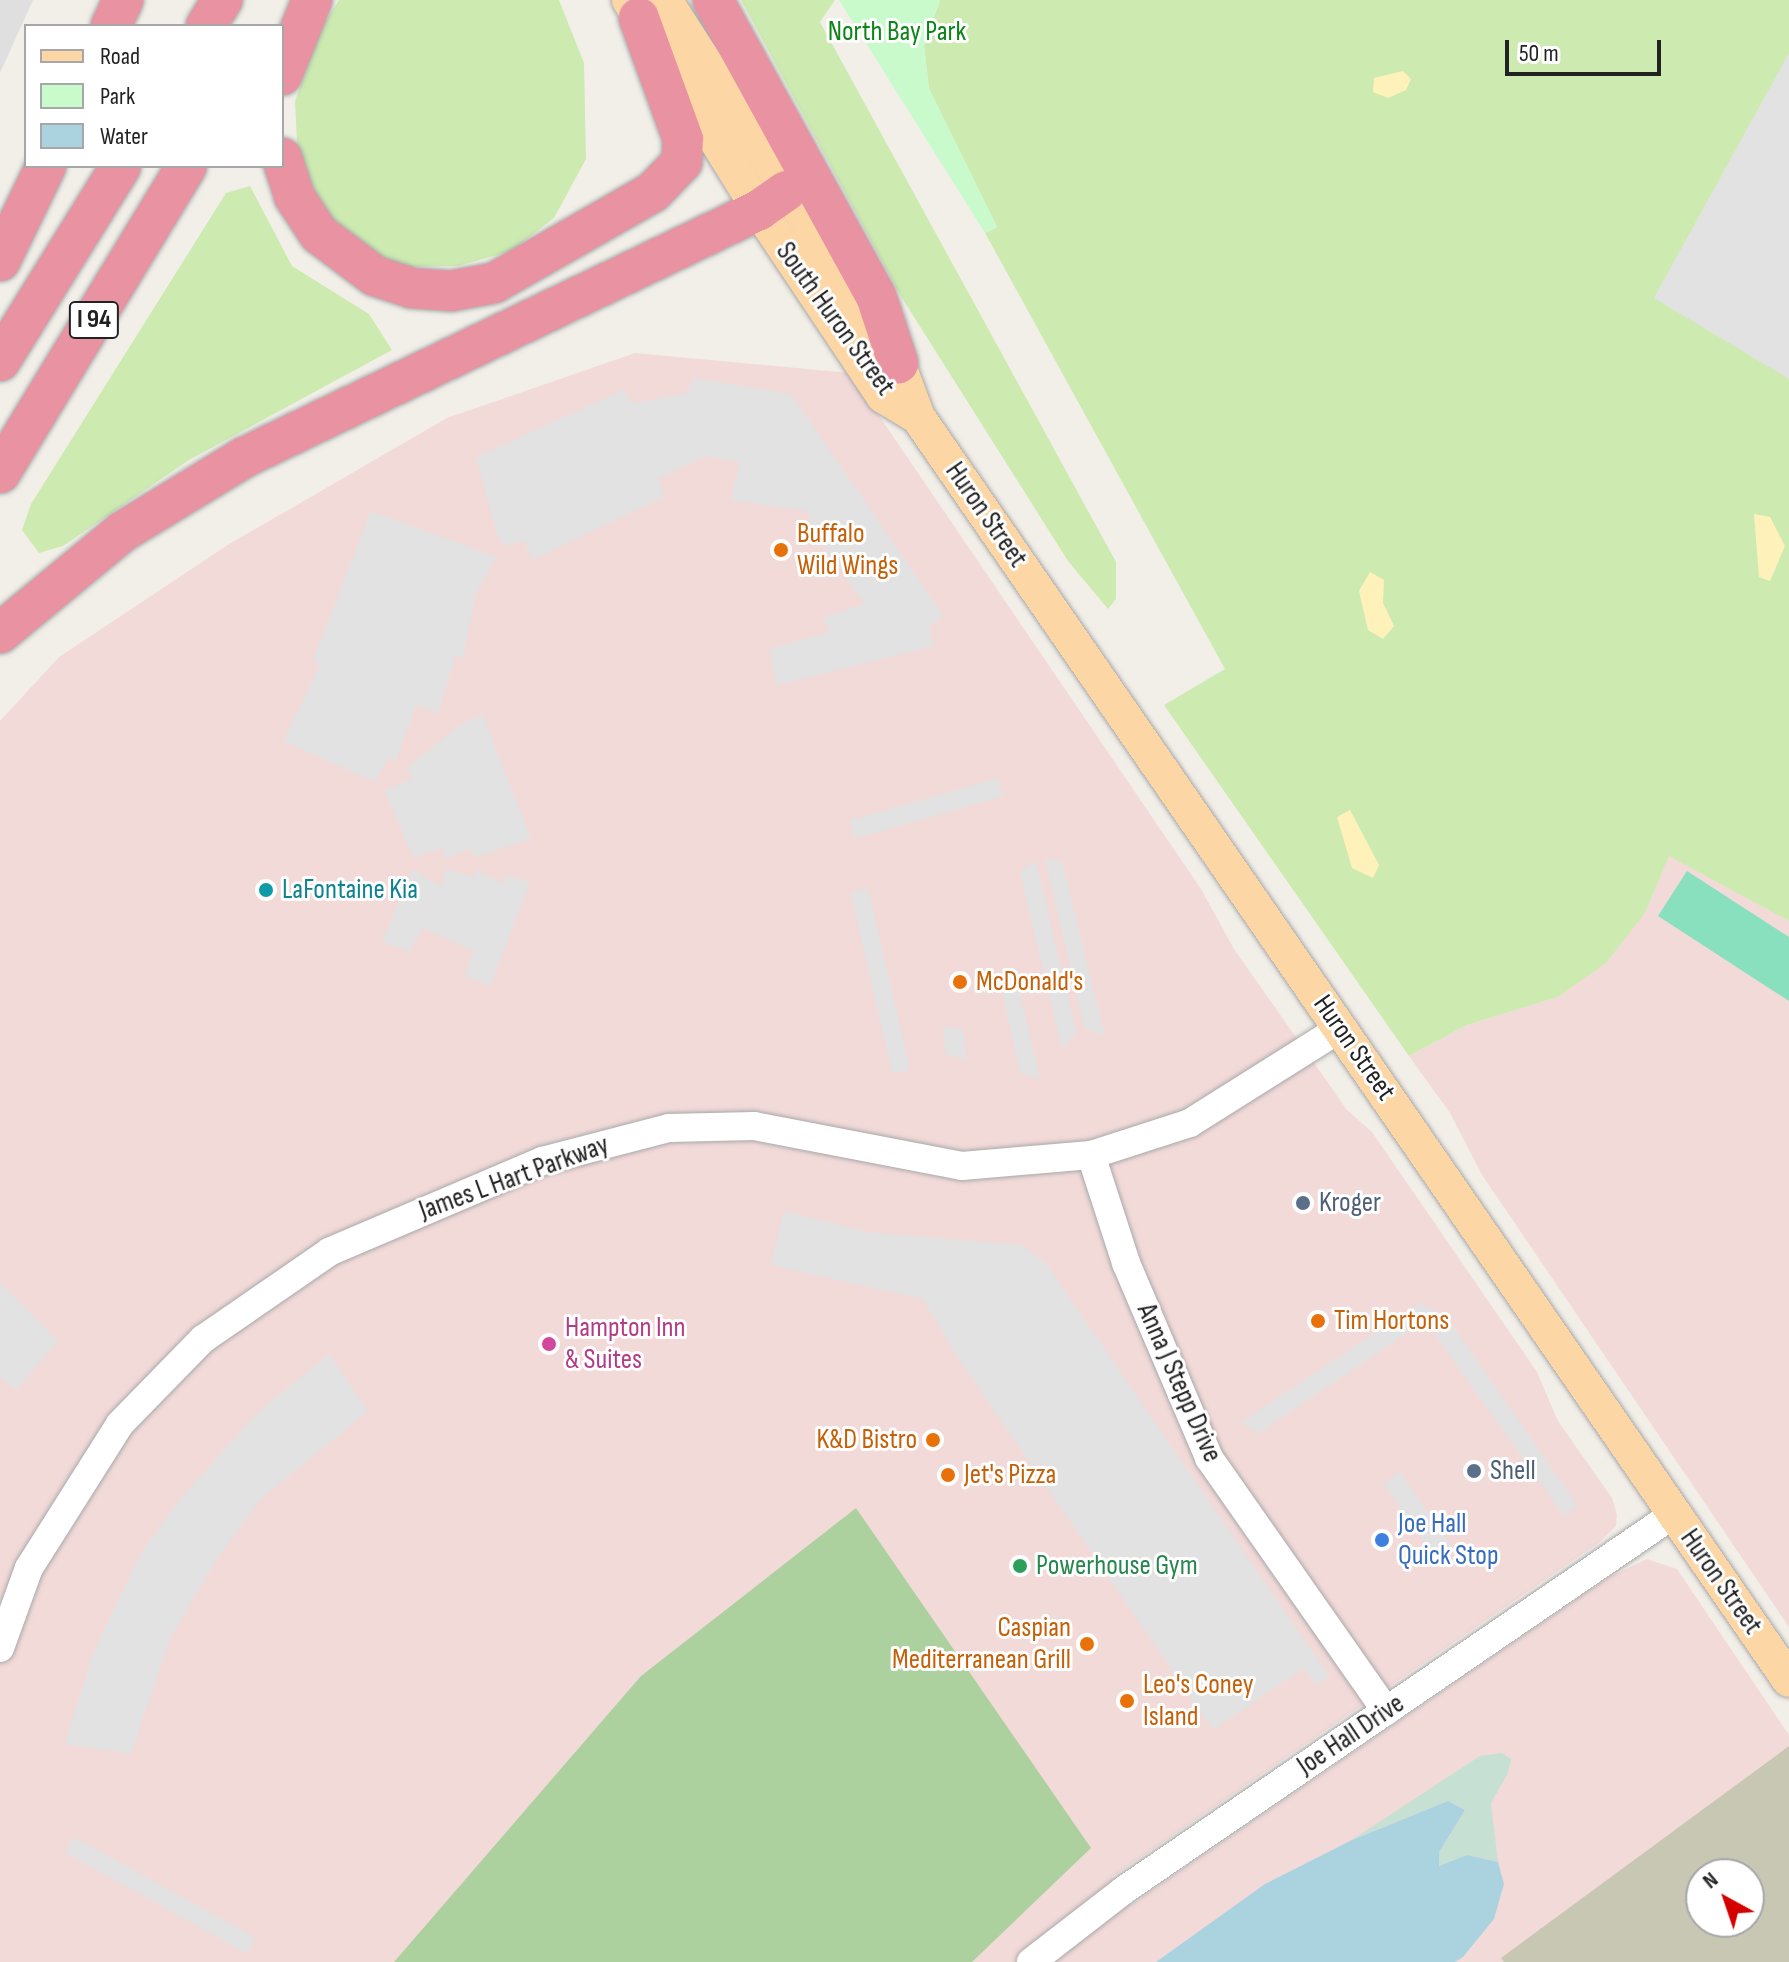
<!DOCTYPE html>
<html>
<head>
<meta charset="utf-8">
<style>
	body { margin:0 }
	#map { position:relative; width:1789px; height:1962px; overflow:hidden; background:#f2efe9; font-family:"Sofia Sans Condensed",sans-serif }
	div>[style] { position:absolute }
	.residential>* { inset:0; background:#e0dfdf }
	.commercial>* { inset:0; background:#f2dad9 }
	.construction>* { inset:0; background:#c7c7b4 }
	.grass>* { inset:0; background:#cdebb0 }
	.forest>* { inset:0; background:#add19e }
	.wetland>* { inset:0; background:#c6e0d4 }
	.sand>* { inset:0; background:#fff1ba }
	.park>* { inset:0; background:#c8facc }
	.pitch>* { inset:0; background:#88e0be }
	.parking>* { inset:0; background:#e2e2e2; transform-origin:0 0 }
	.water>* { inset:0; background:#aad3df }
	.roads { filter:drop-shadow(0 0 2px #a9a9a9) drop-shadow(0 0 2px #a9a9a9) }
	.minor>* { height:28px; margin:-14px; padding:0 14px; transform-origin:14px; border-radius:14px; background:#fff }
	.major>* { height:34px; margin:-17px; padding:0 17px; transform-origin:17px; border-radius:17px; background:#fcd6a4 }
	.highway>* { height:40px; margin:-20px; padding:0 20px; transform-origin:20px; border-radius:20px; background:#e892a2 }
	.dots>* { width:22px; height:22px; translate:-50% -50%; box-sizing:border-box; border:4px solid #fff; border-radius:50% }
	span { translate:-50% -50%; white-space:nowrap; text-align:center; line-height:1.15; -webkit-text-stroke:6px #fff; paint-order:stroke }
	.shield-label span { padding:2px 6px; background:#fff; border:2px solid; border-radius:6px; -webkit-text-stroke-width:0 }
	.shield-label { font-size:26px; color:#222; font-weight:700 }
	.park-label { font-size:28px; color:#0c8416 }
	.street-label { font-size:28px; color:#222 }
	.food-label { font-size:28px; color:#c56008 }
	.left { translate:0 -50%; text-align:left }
	.right { translate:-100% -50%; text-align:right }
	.culture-label { font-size:28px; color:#0d838f }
	.service-label { font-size:28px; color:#4e5e75 }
	.hotel-label { font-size:28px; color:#b23c85 }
	.shop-label { font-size:28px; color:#366cbe }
	.leisure-label { font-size:28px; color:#27864d }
	.legend { position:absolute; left:24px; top:24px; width:260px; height:144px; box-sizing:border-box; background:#fff; border:2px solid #a7a7a7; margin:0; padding:10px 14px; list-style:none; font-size:24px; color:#222 }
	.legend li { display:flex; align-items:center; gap:16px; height:40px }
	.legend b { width:40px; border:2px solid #a7a7a7 }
	.north { position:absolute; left:1685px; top:1858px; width:80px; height:80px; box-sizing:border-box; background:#fff; border:2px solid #a7a7a7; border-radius:50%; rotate:320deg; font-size:22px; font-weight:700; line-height:32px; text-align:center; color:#222 }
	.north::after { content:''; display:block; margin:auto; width:28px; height:36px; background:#d40000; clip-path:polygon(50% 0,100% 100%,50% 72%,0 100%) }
	.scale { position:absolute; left:1505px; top:40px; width:156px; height:36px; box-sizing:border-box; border:4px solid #222; border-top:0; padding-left:10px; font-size:24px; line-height:28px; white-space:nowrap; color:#222; -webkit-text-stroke:6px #fff; paint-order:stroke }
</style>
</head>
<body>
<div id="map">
	<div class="residential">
		<div style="clip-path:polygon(0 0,33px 0,0 73px)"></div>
	</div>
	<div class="commercial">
		<div style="clip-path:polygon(635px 353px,850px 373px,1201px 889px,1234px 949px,1347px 1110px,1372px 1132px,1537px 1372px,1558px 1421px,1612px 1498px,1617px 1515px,1616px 1526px,1600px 1542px,1112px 1877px,1131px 1905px,1608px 1578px,1647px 1559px,1677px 1569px,1789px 1735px,1789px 1746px,1502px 1958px,1504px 1962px,0 1962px,0 721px,59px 657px,226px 546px,447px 418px)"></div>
		<div style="clip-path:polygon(1669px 855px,1789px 921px,1789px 1627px,1482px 1175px,1450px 1113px,1409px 1056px,1467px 1025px,1558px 997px,1645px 913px)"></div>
	</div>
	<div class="construction">
		<div style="clip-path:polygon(evenodd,1789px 1746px,1789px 1962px,1504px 1962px,1501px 1958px,1789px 1746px,1701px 1874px,1749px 1874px,1749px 1922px,1701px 1922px,1701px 1874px)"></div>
	</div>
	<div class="grass">
		<div style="clip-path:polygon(339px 0,559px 0,584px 63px,586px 159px,554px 218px,511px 251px,458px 266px,394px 267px,339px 234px,298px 164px,295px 101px,321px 28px)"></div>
		<div style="clip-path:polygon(741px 0,835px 0,820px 22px,1116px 562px,1116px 599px,1108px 609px,1068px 561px,902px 298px)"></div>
		<div style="clip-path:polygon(940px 0,1789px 0,1789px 921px,1669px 856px,1645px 913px,1606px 963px,1558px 997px,1467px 1025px,1409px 1056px,1164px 705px,1225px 669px,985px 233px,997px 227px,929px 89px,924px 46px)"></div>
		<div style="clip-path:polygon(250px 186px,292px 266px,369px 314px,392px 350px,189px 460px,63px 546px,39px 553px,22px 530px,31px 504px,226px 193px)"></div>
	</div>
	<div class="forest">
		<div style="clip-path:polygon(856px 1508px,1091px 1848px,972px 1962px,394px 1962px,641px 1676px)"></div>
	</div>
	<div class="wetland">
		<div style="clip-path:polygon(1502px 1753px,1511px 1759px,1508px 1773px,1491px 1803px,1498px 1862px,1467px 1855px,1439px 1866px,1439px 1852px,1465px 1810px,1448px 1801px,1350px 1841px,1480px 1756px)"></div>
	</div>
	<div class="sand">
		<div style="clip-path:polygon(1403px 71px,1411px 79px,1406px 90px,1388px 98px,1373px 92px,1374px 78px)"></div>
		<div style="clip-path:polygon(1754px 514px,1770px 517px,1785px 546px,1770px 581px,1759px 577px)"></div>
		<div style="clip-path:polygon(1370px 572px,1384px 580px,1383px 603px,1394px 626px,1383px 639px,1368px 630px,1359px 591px)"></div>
		<div style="clip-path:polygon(1350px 810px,1379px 865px,1373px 878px,1352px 868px,1337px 817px)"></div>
	</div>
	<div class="park">
		<div style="clip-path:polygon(839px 0,940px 0,924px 46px,929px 88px,997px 227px,985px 233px)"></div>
	</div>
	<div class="pitch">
		<div style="clip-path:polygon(1687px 871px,1789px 937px,1789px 1001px,1658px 916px)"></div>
	</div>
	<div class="parking">
		<div style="clip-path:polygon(1789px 53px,1789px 379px,1654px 298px)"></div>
		<div style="clip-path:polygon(694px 378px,791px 394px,943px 615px,929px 627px,934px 646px,777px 685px,769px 649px,829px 632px,824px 617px,864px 604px,813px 530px,807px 511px,730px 500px,740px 462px,706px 456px,658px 479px,664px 497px,532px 560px,524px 540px,508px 546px,499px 540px,476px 457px,623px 390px,632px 403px,686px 394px)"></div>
		<div style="clip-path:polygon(371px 511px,496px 557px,476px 593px,463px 657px,471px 662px,456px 655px,438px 713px,416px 705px,396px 761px,389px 757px,375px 782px,283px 741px,320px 665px,313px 660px)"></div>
		<div style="clip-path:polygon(482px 714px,531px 838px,476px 857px,470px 849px,444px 859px,442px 848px,413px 857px,385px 791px,413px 778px,407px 768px,457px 727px)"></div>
		<div style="left:998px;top:778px;width:19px;height:154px;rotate:74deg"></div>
		<div style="clip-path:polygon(1045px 858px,1062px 862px,1105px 1036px,1085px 1029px)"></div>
		<div style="clip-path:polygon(1036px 861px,1076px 1033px,1062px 1049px,1020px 872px)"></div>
		<div style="clip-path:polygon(413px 869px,441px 887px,446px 869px,473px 877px,477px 870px,504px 884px,505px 875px,530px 882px,490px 986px,464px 976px,474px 951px,422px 928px,409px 952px,382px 942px)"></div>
		<div style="left:868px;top:888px;width:186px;height:18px;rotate:77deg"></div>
		<div style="clip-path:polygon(998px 973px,1016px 977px,1040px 1079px,1020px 1073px)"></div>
		<div style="clip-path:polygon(943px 1026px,963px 1030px,967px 1060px,945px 1054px)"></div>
		<div style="clip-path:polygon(784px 1211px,867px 1232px,1021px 1245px,1045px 1262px,1329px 1676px,1316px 1685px,1304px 1668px,1213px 1730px,954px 1352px,923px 1299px,771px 1265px)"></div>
		<div style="clip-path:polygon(0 1283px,58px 1341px,16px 1390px,0 1377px)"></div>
		<div style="clip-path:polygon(1420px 1303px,1438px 1312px,1259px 1433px,1240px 1423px)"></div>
		<div style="clip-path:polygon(1451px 1323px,1578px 1506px,1564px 1516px,1435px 1335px)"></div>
		<div style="clip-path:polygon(329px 1354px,368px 1411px,261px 1499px,219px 1556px,171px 1636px,131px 1754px,65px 1744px,93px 1653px,141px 1553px,180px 1499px,258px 1412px)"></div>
		<div style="left:1400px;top:1472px;width:93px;height:20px;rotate:55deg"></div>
		<div style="left:74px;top:1837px;width:208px;height:18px;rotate:29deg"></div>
	</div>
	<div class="water">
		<div style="clip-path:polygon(1448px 1801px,1465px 1810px,1439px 1852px,1439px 1866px,1467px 1855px,1498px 1862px,1504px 1884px,1494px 1919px,1463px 1957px,1455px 1962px,1156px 1962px,1265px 1884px,1350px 1841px)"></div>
	</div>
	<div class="roads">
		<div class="minor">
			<div style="left:1091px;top:1155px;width:114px;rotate:72deg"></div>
			<div style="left:1126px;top:1263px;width:212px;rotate:66.9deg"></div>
			<div style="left:1209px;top:1458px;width:309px;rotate:55deg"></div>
			<div style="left:0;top:1648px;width:85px;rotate:-70.1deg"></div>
			<div style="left:29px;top:1568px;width:170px;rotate:-57.7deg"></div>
			<div style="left:120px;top:1424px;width:119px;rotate:-45.7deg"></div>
			<div style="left:203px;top:1339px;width:153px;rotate:-34.6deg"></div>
			<div style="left:329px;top:1252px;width:232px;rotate:-23.1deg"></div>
			<div style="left:542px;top:1161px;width:131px;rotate:-14.6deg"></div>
			<div style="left:669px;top:1128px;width:85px;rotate:-1.3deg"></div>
			<div style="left:754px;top:1126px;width:212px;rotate:10.9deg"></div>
			<div style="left:962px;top:1166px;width:129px;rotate:-4.9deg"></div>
			<div style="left:1091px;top:1155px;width:104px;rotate:-17.9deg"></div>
			<div style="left:1190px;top:1123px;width:178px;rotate:-32.2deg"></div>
			<div style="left:1031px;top:1962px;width:118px;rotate:-37.7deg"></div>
			<div style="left:1124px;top:1890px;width:666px;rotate:-34.36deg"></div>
		</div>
		<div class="major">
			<div style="left:629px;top:0;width:247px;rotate:58.2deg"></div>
			<div style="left:759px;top:210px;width:224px;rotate:56.3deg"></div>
			<div style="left:883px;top:396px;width:41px;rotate:31deg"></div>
			<div style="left:665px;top:0;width:431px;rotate:57.3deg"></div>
			<div style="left:898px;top:363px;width:58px;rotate:69.7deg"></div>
			<div style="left:918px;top:417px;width:1534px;rotate:55.41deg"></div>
		</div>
		<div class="highway">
			<div style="left:713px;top:0;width:338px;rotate:61.2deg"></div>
			<div style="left:876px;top:296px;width:71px;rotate:71.8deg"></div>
			<div style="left:111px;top:26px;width:29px;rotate:-65deg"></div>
			<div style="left:206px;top:26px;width:31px;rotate:-58deg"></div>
			<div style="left:282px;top:75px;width:81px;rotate:-68.2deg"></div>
			<div style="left:282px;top:158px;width:40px;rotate:72deg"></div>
			<div style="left:294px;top:196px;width:45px;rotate:56.7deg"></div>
			<div style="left:319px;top:234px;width:70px;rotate:36.9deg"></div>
			<div style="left:375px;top:276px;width:38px;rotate:18deg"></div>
			<div style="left:411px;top:288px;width:40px;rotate:4.3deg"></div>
			<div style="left:451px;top:291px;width:44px;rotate:-10.5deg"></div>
			<div style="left:494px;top:283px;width:183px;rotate:-29.8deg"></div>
			<div style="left:653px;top:192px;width:42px;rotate:-46deg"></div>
			<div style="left:682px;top:162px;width:23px;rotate:-88deg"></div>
			<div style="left:683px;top:139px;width:129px;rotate:-110deg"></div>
			<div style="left:0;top:261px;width:106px;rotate:-64.2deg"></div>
			<div style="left:0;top:361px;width:229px;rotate:-58.2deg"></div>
			<div style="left:0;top:473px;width:359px;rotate:-58.7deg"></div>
			<div style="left:0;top:633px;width:158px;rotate:-39.6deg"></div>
			<div style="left:122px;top:532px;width:142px;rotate:-31.4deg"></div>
			<div style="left:243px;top:458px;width:573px;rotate:-25.67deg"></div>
			<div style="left:759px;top:210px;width:33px;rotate:-35deg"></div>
		</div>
	</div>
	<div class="dots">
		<div style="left:781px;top:550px;background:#e8710a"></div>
		<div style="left:266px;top:890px;background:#0f9aa8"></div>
		<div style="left:960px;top:982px;background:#e8710a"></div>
		<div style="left:1303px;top:1203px;background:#5c6f8a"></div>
		<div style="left:1318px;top:1321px;background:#e8710a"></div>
		<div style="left:549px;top:1344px;background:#d1479c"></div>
		<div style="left:933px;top:1440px;background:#e8710a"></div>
		<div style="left:1474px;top:1471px;background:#5c6f8a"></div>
		<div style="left:948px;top:1475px;background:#e8710a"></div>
		<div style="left:1382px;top:1540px;background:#3f7fe0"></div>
		<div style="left:1020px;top:1566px;background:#2e9e5b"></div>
		<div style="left:1087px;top:1644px;background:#e8710a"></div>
		<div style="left:1127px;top:1701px;background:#e8710a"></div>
	</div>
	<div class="shield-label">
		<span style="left:94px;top:320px">I 94</span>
	</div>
	<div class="park-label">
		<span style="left:897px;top:32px">North Bay Park</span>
	</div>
	<div class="street-label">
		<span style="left:835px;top:319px;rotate:54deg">South Huron Street</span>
		<span style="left:986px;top:515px;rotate:55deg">Huron Street</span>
		<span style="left:1354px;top:1048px;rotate:55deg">Huron Street</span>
		<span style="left:514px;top:1178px;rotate:-20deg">James L Hart Parkway</span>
		<span style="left:1179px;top:1383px;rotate:66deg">Anna J Stepp Drive</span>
		<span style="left:1721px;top:1582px;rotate:55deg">Huron Street</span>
		<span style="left:1351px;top:1735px;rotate:-34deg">Joe Hall Drive</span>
	</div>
	<div class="food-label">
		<span class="left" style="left:797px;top:550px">Buffalo<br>Wild Wings</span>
		<span class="left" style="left:976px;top:982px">McDonald's</span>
		<span class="left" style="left:1334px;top:1321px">Tim Hortons</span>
		<span class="right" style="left:917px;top:1440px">K&amp;D Bistro</span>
		<span class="left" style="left:964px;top:1475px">Jet's Pizza</span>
		<span class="right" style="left:1071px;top:1644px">Caspian<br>Mediterranean Grill</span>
		<span class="left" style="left:1143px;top:1701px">Leo's Coney<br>Island</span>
	</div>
	<div class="culture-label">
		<span class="left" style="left:282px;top:890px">LaFontaine Kia</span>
	</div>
	<div class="service-label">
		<span class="left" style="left:1319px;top:1203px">Kroger</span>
		<span class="left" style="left:1490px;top:1471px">Shell</span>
	</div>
	<div class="hotel-label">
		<span class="left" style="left:565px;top:1344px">Hampton Inn<br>&amp; Suites</span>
	</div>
	<div class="shop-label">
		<span class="left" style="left:1398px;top:1540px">Joe Hall<br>Quick Stop</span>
	</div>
	<div class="leisure-label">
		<span class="left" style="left:1036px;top:1566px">Powerhouse Gym</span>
	</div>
	<ul class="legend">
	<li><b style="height:10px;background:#fcd6a4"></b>Road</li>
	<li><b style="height:22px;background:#c8facc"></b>Park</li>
	<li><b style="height:22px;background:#aad3df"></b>Water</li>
	</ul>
	<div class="north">N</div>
	<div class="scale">50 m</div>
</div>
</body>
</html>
